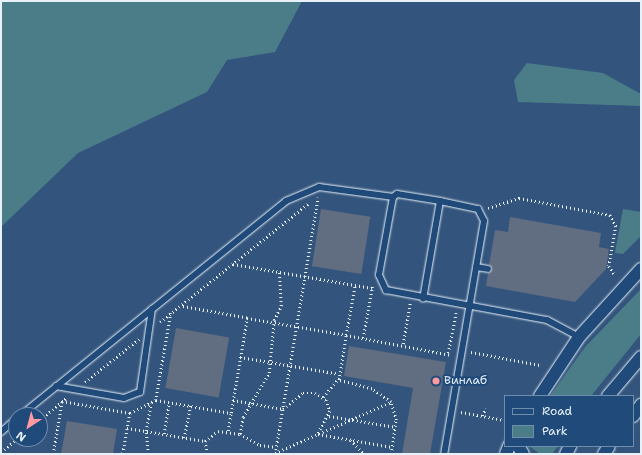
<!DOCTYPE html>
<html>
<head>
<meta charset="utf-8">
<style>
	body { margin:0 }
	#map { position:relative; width:642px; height:455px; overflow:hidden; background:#33547c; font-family:"Shantell Sans",sans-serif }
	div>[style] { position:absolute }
	.green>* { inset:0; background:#4b7d89 }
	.building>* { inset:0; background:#616d81; transform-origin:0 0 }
	.path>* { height:2.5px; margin-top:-1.25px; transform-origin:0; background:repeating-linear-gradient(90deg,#e8f1f8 0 1px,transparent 0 4px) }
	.roads { filter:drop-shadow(0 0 1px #e8f1f8) drop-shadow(0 0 1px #e8f1f8) }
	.lane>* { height:6px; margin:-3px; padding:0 3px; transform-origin:3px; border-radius:3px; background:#1f4a7a }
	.street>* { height:12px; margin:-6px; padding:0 6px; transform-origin:6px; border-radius:6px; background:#1f4a7a }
	.dots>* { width:11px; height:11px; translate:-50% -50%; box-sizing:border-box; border:2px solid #1f4a7a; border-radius:50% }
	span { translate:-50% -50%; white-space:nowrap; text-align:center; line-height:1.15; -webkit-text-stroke:4px #1f4a7a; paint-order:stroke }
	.poi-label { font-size:12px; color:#e8f1f8 }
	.left { translate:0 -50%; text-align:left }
	.frame { position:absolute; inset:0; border:2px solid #e8f1f8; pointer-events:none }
	.legend { position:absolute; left:504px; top:395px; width:130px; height:52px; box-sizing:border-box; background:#1f4a7a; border:1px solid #6f8dac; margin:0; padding:5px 7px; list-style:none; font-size:12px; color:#e8f1f8 }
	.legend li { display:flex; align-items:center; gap:8px; height:20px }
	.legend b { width:20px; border:1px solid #6f8dac }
	.north { position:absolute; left:8px; top:407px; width:40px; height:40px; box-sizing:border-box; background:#1f4a7a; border:1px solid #6f8dac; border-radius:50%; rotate:216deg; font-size:11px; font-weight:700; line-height:16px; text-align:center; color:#e8f1f8 }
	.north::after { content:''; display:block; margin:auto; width:14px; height:18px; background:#ff9aa2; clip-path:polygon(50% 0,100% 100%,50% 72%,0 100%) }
</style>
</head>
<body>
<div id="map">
	<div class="green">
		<div style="clip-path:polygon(1px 1px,302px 1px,275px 52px,227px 60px,207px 92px,78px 153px,1px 227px)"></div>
		<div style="clip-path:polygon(527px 63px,603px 73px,641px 94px,641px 106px,518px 102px,514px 80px)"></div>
		<div style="clip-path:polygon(623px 209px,641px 212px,641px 236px,623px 254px,615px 253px)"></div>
		<div style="clip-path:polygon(641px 289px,641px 334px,591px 396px,550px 396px,585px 347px)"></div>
		<div style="clip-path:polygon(529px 446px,558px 446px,552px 454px,540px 454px)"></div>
	</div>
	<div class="building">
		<div style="left:321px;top:209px;width:50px;height:58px;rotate:9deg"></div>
		<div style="clip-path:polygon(510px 217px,601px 233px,599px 247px,609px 249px,606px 269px,575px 302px,486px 286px,488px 273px,492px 269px,489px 265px,495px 230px,508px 232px)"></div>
		<div style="left:176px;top:328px;width:54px;height:61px;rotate:10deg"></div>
		<div style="clip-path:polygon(349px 346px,446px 362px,430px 454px,402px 454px,413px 388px,344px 376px)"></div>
		<div style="clip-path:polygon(67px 421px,117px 429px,113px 454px,61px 454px)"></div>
	</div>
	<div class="path">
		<div style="left:488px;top:208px;width:33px;rotate:-18deg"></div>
		<div style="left:519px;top:198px;width:93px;rotate:10.6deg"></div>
		<div style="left:610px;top:215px;width:13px;rotate:61deg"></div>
		<div style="left:616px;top:226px;width:41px;rotate:99.9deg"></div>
		<div style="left:609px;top:266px;width:9px;rotate:58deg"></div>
		<div style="left:233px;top:264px;width:141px;rotate:9.8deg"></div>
		<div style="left:372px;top:288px;width:4px;rotate:-90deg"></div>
		<div style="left:171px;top:313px;width:88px;rotate:99.8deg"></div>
		<div style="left:156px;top:400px;width:76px;rotate:9.8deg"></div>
		<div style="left:231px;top:413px;width:96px;rotate:-80.4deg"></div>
		<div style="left:247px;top:318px;width:68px;rotate:-169.8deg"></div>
		<div style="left:247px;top:318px;width:100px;rotate:9.7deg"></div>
		<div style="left:346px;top:335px;width:51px;rotate:-79.8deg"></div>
		<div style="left:160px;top:322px;width:191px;rotate:-38.6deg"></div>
		<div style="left:363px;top:338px;width:51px;rotate:-79.8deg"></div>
		<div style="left:403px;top:344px;width:42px;rotate:-80.3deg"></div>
		<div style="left:471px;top:352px;width:70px;rotate:10.7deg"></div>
		<div style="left:448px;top:353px;width:41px;rotate:-78.7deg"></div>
		<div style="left:240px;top:357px;width:100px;rotate:9.7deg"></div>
		<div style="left:85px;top:382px;width:69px;rotate:-38.5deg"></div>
		<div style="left:323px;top:397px;width:25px;rotate:-50deg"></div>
		<div style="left:233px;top:400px;width:51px;rotate:10.2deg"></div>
		<div style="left:283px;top:409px;width:26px;rotate:-39deg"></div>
		<div style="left:303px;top:393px;width:12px"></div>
		<div style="left:315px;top:393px;width:13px;rotate:32deg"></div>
		<div style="left:326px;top:400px;width:12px;rotate:70deg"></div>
		<div style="left:330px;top:411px;width:26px;rotate:118deg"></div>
		<div style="left:461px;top:412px;width:44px;rotate:10.5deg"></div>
		<div style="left:130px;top:413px;width:29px;rotate:-27deg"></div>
		<div style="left:329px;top:416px;width:68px;rotate:9.3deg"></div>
		<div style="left:483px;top:416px;width:8px;rotate:-76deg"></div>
		<div style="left:40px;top:420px;width:35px;rotate:-40deg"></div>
		<div style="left:127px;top:428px;width:79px;rotate:9.5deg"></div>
		<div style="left:228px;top:431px;width:18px;rotate:-81deg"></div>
		<div style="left:164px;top:434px;width:32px;rotate:-81deg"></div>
		<div style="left:240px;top:434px;width:17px;rotate:-80deg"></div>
		<div style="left:243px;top:417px;width:51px;rotate:-59.4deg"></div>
		<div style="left:269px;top:373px;width:53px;rotate:-84.6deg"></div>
		<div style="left:274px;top:320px;width:16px;rotate:-63deg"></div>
		<div style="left:281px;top:306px;width:34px;rotate:-93deg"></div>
		<div style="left:318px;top:434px;width:75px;rotate:10deg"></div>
		<div style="left:184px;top:438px;width:33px;rotate:-79deg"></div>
		<div style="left:351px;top:440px;width:19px;rotate:47deg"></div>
		<div style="left:1px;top:452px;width:21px;rotate:-39deg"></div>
		<div style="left:275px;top:453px;width:127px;rotate:-23.7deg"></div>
		<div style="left:53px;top:454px;width:54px;rotate:-80.4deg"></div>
		<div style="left:62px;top:401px;width:69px;rotate:10deg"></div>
		<div style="left:130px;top:413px;width:42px;rotate:99.7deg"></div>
		<div style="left:148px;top:454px;width:23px;rotate:-95deg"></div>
		<div style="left:146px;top:431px;width:28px;rotate:-80deg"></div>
		<div style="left:207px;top:454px;width:13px;rotate:-99deg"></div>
		<div style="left:205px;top:441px;width:16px;rotate:-38deg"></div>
		<div style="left:218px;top:431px;width:22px;rotate:8deg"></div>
		<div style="left:240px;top:434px;width:23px;rotate:29deg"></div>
		<div style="left:260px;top:445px;width:16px;rotate:7deg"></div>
		<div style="left:275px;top:454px;width:260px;rotate:-80.5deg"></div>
		<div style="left:391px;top:454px;width:34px;rotate:-82deg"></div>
		<div style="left:396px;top:420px;width:19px;rotate:-106deg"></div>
		<div style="left:391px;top:402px;width:23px;rotate:-146deg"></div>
		<div style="left:372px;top:389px;width:34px;rotate:-165deg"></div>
		<div style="left:339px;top:380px;width:46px;rotate:-81.2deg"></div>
		<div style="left:346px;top:335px;width:107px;rotate:10.8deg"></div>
	</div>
	<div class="roads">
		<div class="lane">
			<div style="left:393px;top:197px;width:5px;rotate:-37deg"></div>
			<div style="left:397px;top:194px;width:44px;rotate:9.2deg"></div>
			<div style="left:440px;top:201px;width:99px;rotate:99.8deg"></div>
			<div style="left:440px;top:201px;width:39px;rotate:12deg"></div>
			<div style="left:478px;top:209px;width:13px;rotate:63deg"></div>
			<div style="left:484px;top:221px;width:236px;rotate:99.7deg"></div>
			<div style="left:476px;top:267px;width:12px;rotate:9deg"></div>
			<div style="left:56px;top:386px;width:69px;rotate:10deg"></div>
			<div style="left:124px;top:398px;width:17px;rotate:-21deg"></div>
			<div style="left:140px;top:392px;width:84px;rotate:-81.8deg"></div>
			<div style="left:21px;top:415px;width:341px;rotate:-38.9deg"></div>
			<div style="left:286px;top:201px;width:36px;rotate:-23deg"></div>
			<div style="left:319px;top:187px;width:75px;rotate:7.7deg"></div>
			<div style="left:393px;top:197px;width:79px;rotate:100.2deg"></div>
			<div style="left:379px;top:275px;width:17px;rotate:65deg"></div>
			<div style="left:386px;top:290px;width:164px;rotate:10.6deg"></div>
			<div style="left:547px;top:320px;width:36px;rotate:28deg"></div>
			<div style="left:1px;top:432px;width:20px;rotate:-41deg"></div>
		</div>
		<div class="street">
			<div style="left:540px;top:396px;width:71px;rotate:-56.5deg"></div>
			<div style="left:579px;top:337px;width:92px;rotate:-47.6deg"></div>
			<div style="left:608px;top:396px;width:51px;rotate:-49.8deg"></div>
			<div style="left:633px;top:416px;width:14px;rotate:-54deg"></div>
			<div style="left:518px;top:446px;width:9px;rotate:58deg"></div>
			<div style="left:506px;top:454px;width:9px;rotate:-69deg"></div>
			<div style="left:566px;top:454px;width:9px;rotate:-63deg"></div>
			<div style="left:604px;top:454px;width:9px;rotate:-58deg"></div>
		</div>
	</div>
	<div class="dots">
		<div style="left:436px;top:381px;background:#ff9aa2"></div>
	</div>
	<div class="poi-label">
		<span class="left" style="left:444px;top:381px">Винлаб</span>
	</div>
	<div class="frame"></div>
	<ul class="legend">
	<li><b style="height:5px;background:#1f4a7a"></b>Road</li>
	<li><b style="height:11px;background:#4b7d89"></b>Park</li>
	</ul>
	<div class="north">N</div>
</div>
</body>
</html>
